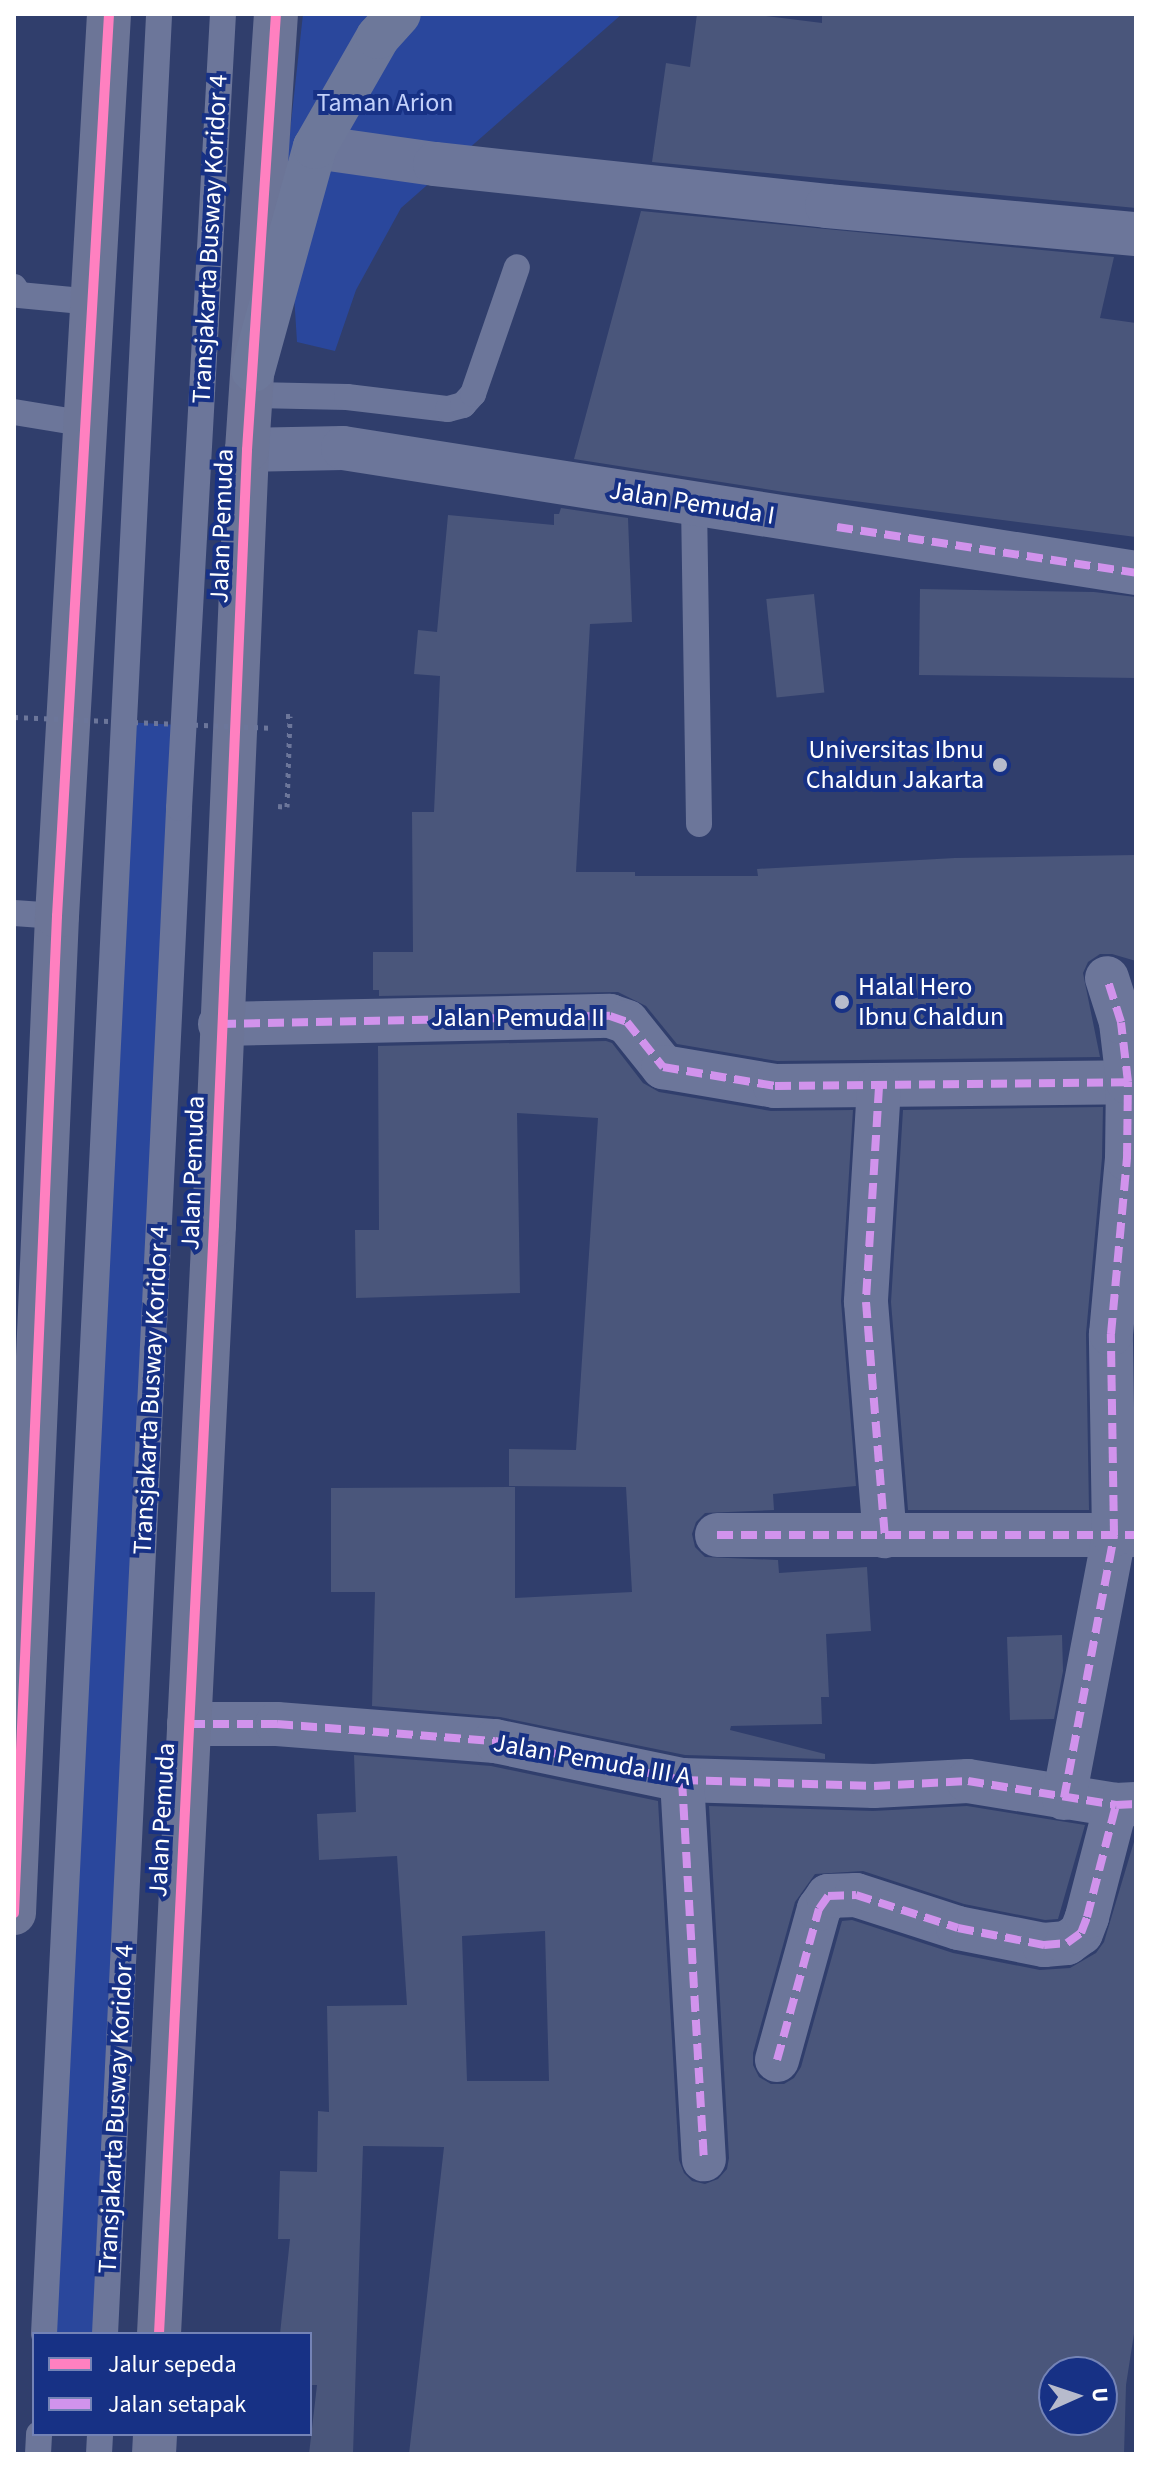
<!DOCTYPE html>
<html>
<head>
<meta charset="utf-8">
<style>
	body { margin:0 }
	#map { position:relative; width:1150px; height:2468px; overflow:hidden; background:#303e6c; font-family:"Source Sans 3",sans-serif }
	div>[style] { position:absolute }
	.green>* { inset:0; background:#2a479c; transform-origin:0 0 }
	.building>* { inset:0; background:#4a567b; transform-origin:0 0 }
	.path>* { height:5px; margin-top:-2.5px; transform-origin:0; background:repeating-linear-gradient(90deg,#6c769a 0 4px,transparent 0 10px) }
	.lane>* { height:26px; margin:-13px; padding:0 13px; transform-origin:13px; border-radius:13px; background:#6c769a }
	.street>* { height:44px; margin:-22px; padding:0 22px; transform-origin:22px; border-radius:22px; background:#6c769a }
	.primary>* { height:44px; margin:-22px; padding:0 22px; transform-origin:22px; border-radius:22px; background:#6c7597 }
	.highway>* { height:44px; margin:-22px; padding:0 22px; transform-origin:22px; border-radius:22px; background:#6d789a }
	.path-bridge>* { height:5px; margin-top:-2.5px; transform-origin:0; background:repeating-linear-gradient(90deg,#6c769a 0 4px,transparent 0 10px) }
	.quiet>* { height:8px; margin-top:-4px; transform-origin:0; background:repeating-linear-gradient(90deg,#d193ec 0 16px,transparent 0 24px) }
	.cycleway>* { height:10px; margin:-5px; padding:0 5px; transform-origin:5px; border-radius:5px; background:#ff80c0 }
	.dots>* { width:22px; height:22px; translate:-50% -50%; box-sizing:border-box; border:4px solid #173185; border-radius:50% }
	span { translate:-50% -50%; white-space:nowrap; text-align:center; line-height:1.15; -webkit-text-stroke:8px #173185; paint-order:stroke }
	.park-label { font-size:26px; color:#c2d0fa }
	.street-label { font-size:26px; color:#fff }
	.poi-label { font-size:26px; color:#fff }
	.right { translate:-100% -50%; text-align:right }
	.left { translate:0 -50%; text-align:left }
	.frame { position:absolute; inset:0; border:16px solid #fff; pointer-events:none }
	.legend { position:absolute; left:32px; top:2332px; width:280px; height:104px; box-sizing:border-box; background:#173185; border:2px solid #7483b6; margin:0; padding:10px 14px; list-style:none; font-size:24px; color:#fff }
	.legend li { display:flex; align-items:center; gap:16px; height:40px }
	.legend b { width:40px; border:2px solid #7483b6 }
	.north { position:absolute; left:1038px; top:2356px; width:80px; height:80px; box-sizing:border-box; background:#173185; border:2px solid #7483b6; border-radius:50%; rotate:87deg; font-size:22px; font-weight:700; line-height:32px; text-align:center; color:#fff }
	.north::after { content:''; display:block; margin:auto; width:28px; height:36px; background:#b7bbcc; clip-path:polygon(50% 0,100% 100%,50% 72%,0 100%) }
</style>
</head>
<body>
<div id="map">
	<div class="green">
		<div style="clip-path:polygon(303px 14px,622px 14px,401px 208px,356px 290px,335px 351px,297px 342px,286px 168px)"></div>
		<div style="left:124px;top:722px;width:60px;height:1614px;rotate:3deg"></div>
	</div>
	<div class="building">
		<div style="clip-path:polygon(697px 14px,750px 14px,822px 23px,822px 14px,1136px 14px,1136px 208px,652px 162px,666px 63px,690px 67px)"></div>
		<div style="clip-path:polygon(641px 211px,1114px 257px,1100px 318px,1136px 323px,1136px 537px,784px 492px,574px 459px)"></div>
		<div style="clip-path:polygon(561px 508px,628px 518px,632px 622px,590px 624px,576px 872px,635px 872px,635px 876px,758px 876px,757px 869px,955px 858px,1136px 855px,1136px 961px,1112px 954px,1100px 954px,1088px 962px,1083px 973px,1100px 1057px,777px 1061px,677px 1044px,646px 1006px,618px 992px,379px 996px,379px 990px,373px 990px,373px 952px,413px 952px,412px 812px,434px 812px,440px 676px,414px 674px,418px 630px,437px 632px,448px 515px,554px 525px,554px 514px,559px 514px)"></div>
		<div style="clip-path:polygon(920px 589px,1094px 592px,1136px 597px,1136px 678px,919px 675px)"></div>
		<div style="left:814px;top:594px;width:99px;height:48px;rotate:84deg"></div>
		<div style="clip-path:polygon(606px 1041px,612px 1043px,643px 1083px,659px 1092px,771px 1111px,853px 1110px,841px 1301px,856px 1486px,773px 1494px,774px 1510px,705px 1513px,696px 1522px,692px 1534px,695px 1547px,705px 1557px,778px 1560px,779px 1573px,867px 1567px,871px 1631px,826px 1634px,829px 1697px,821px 1697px,822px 1724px,731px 1726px,730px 1730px,825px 1754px,825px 1759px,685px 1755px,500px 1717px,372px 1706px,375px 1592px,331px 1592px,331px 1488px,515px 1487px,515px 1598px,632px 1592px,626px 1487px,509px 1486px,509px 1449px,576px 1450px,598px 1118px,517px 1113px,520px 1293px,356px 1298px,355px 1230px,379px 1230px,378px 1046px)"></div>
		<div style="clip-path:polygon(1103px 1107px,1102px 1158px,1086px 1334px,1089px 1510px,908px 1510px,891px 1302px,903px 1110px)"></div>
		<div style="clip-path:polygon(1062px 1635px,1063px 1671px,1054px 1719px,1010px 1720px,1007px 1637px)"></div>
		<div style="clip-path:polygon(evenodd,354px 1755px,491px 1766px,658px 1801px,679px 2160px,684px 2173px,692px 2181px,705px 2184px,718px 2179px,727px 2169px,729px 2158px,709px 1806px,873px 1811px,967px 1806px,1085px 1825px,1058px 1919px,1045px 1920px,964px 1904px,863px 1871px,815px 1874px,795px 1902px,753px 2053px,753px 2065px,759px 2077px,771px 2084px,784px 2084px,794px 2078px,801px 2067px,842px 1921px,852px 1920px,953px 1953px,1040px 1970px,1070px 1968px,1096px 1953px,1104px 1942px,1136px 1835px,1136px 2321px,1126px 2385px,1124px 2454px,409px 2454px,444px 2147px,363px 2146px,353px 2454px,309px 2454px,317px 2385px,310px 2385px,310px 2334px,280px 2334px,290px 2239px,278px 2239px,280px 2171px,317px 2172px,318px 2111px,329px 2112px,327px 2006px,407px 2005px,397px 1856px,319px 1860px,317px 1814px,356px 1812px,354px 1755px,545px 1931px,549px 2081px,467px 2081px,462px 1936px,545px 1931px,354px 1755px,1054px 2372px,1102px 2372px,1102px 2420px,1054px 2420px,1054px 2372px)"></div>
	</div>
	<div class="path">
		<div style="left:278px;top:806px;width:9px;rotate:6deg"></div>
		<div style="left:287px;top:807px;width:91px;rotate:-88.1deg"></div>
		<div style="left:290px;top:716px;width:7px;rotate:180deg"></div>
	</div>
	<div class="lane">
		<div style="left:14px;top:287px;width:9px;rotate:58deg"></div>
		<div style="left:19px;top:295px;width:74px;rotate:5.4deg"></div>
		<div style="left:250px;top:395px;width:97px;rotate:1.2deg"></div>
		<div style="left:347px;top:397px;width:102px;rotate:6.8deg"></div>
		<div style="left:448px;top:409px;width:16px;rotate:-15deg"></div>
		<div style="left:463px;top:405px;width:15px;rotate:-48deg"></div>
		<div style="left:473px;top:394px;width:134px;rotate:-70.9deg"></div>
		<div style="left:14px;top:412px;width:74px;rotate:9.3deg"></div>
		<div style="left:694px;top:504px;width:320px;rotate:89.1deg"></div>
		<div style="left:14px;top:913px;width:43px;rotate:4deg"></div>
		<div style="left:44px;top:2334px;width:2323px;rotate:-87.16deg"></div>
		<div style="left:105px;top:2334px;width:1528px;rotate:-87.22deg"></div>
		<div style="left:179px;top:808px;width:795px;rotate:-86.83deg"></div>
		<div style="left:38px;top:2454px;width:20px;rotate:-87deg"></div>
		<div style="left:99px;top:2454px;width:20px;rotate:-87deg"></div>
	</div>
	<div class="street">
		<div style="left:315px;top:147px;width:121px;rotate:8.1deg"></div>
		<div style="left:435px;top:164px;width:394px;rotate:6.1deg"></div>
		<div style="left:827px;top:206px;width:310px;rotate:5.2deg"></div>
		<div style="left:247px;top:450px;width:96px;rotate:-1.2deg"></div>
		<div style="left:343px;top:448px;width:803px;rotate:8.96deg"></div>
		<div style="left:220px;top:1024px;width:390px;rotate:-1.2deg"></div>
		<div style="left:610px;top:1016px;width:18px;rotate:19deg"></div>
		<div style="left:627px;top:1022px;width:58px;rotate:51.3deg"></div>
		<div style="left:663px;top:1067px;width:114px;rotate:9.6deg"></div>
		<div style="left:775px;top:1086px;width:353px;rotate:-0.6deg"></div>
		<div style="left:879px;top:1087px;width:215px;rotate:93.5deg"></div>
		<div style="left:866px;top:1302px;width:235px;rotate:85.4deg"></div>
		<div style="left:717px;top:1535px;width:419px"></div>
		<div style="left:189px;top:1724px;width:88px"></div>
		<div style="left:277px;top:1724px;width:219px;rotate:4.5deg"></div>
		<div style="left:495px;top:1741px;width:191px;rotate:11.8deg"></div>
		<div style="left:682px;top:1780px;width:192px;rotate:1.8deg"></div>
		<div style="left:874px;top:1786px;width:94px;rotate:-3deg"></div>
		<div style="left:968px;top:1781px;width:150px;rotate:9.2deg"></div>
		<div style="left:1116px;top:1805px;width:20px;rotate:-3deg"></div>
		<div style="left:682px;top:1780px;width:380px;rotate:86.7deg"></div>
		<div style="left:1064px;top:1798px;width:268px;rotate:-79.2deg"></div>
		<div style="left:1114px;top:1535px;width:201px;rotate:-90.9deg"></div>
		<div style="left:1111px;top:1334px;width:176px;rotate:-84.8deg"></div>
		<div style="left:1127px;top:1159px;width:77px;rotate:-89.3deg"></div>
		<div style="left:1128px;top:1082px;width:60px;rotate:-96.7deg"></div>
		<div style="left:1121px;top:1022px;width:46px;rotate:-107.7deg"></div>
		<div style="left:777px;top:2060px;width:157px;rotate:-74.5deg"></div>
		<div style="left:819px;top:1909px;width:16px;rotate:-55deg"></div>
		<div style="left:828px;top:1896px;width:28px;rotate:-2deg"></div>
		<div style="left:856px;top:1895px;width:107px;rotate:17.9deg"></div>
		<div style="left:958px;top:1928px;width:88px;rotate:11.2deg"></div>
		<div style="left:1044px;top:1945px;width:23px;rotate:-5deg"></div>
		<div style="left:1067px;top:1943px;width:17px;rotate:-36deg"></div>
		<div style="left:1081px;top:1933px;width:17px;rotate:-69deg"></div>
		<div style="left:1087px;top:1917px;width:116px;rotate:-75.5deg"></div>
	</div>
	<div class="primary">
		<div style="left:14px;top:1913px;width:998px;rotate:-87.53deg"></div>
		<div style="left:57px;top:916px;width:903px;rotate:-86.7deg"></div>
		<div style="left:159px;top:2334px;width:1110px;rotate:-87.16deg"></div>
		<div style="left:214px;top:1225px;width:776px;rotate:-87.56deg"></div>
		<div style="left:247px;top:450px;width:437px;rotate:-86.2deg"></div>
		<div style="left:154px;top:2454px;width:20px;rotate:-87deg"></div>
	</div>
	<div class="highway">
		<div style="left:253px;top:370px;width:231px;rotate:-74.5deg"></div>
		<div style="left:315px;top:147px;width:127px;rotate:-60.2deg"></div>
		<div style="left:378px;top:37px;width:31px;rotate:-48deg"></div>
	</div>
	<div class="path-bridge">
		<div style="left:14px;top:717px;width:260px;rotate:2.4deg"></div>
	</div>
	<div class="quiet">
		<div style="left:837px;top:527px;width:303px;rotate:8.7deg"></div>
		<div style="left:220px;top:1024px;width:390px;rotate:-1.2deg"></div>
		<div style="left:610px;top:1016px;width:18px;rotate:19deg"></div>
		<div style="left:627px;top:1022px;width:58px;rotate:51.3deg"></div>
		<div style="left:663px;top:1067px;width:114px;rotate:9.6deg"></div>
		<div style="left:775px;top:1086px;width:353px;rotate:-0.6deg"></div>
		<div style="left:879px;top:1087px;width:215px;rotate:93.5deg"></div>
		<div style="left:866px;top:1302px;width:235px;rotate:85.4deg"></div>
		<div style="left:717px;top:1535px;width:419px"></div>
		<div style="left:189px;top:1724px;width:88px"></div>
		<div style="left:277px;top:1724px;width:219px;rotate:4.5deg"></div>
		<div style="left:495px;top:1741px;width:191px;rotate:11.8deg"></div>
		<div style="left:682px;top:1780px;width:192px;rotate:1.8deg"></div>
		<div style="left:874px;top:1786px;width:94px;rotate:-3deg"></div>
		<div style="left:968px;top:1781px;width:150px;rotate:9.2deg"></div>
		<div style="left:1116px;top:1805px;width:20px;rotate:-3deg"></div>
		<div style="left:682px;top:1780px;width:380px;rotate:86.7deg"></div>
		<div style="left:1064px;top:1798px;width:268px;rotate:-79.2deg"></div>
		<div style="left:1114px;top:1535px;width:201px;rotate:-90.9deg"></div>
		<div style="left:1111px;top:1334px;width:176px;rotate:-84.8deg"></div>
		<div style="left:1127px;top:1159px;width:77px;rotate:-89.3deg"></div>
		<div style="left:1128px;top:1082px;width:60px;rotate:-96.7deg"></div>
		<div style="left:1121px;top:1022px;width:46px;rotate:-107.7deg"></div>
		<div style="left:777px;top:2060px;width:157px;rotate:-74.5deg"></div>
		<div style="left:819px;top:1909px;width:16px;rotate:-55deg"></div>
		<div style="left:828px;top:1896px;width:28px;rotate:-2deg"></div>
		<div style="left:856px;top:1895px;width:107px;rotate:17.9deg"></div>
		<div style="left:958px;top:1928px;width:88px;rotate:11.2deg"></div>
		<div style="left:1044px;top:1945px;width:23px;rotate:-5deg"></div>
		<div style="left:1067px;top:1943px;width:17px;rotate:-36deg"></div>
		<div style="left:1081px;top:1933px;width:17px;rotate:-69deg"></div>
		<div style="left:1087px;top:1917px;width:116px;rotate:-75.5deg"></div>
	</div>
	<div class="cycleway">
		<div style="left:14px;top:1913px;width:998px;rotate:-87.53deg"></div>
		<div style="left:57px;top:916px;width:903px;rotate:-86.7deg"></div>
		<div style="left:159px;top:2334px;width:1110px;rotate:-87.16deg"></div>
		<div style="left:214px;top:1225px;width:776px;rotate:-87.56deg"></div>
		<div style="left:247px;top:450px;width:437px;rotate:-86.2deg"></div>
	</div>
	<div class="dots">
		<div style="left:1000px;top:765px;background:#b7bbcc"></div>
		<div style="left:842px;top:1002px;background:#b7bbcc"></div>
	</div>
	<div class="park-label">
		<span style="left:385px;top:103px">Taman Arion</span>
	</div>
	<div class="street-label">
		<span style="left:210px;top:239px;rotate:-87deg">Transjakarta Busway Koridor 4</span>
		<span style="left:692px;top:503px;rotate:9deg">Jalan Pemuda I</span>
		<span style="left:222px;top:526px;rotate:-88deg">Jalan Pemuda</span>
		<span style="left:518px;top:1018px">Jalan Pemuda II</span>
		<span style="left:193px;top:1173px;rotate:-88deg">Jalan Pemuda</span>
		<span style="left:151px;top:1390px;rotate:-87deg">Transjakarta Busway Koridor 4</span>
		<span style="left:592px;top:1760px;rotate:10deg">Jalan Pemuda III A</span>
		<span style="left:162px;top:1820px;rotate:-87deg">Jalan Pemuda</span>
		<span style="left:116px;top:2109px;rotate:-87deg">Transjakarta Busway Koridor 4</span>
	</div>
	<div class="poi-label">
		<span class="right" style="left:984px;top:765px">Universitas Ibnu<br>Chaldun Jakarta</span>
		<span class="left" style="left:858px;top:1002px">Halal Hero<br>Ibnu Chaldun</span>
	</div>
	<div class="frame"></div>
	<ul class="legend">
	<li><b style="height:10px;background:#ff80c0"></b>Jalur sepeda</li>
	<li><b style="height:10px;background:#d193ec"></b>Jalan setapak</li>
	</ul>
	<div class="north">U</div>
</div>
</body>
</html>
